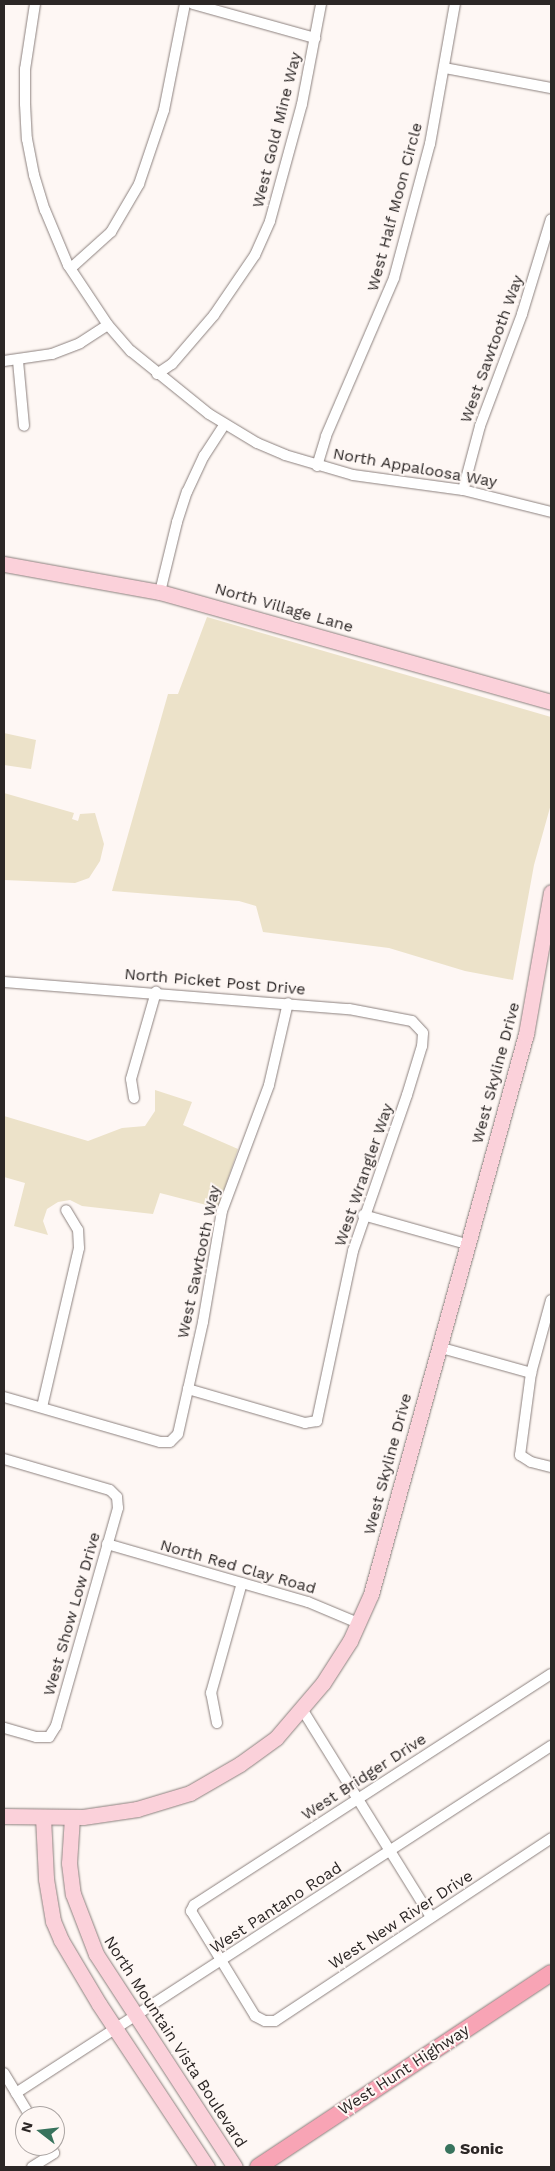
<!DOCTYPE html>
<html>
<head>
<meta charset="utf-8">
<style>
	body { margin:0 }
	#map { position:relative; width:555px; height:2171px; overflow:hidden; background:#fef7f4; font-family:"Work Sans",sans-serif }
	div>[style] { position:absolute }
	.green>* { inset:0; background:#ece2c9 }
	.roads { filter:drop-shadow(0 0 1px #8c817e) drop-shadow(0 0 1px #8c817e) }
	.street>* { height:10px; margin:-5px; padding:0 5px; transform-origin:5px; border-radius:5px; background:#fff }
	.secondary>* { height:15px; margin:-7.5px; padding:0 7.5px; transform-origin:7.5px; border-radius:7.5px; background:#fbd1da }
	.primary>* { height:16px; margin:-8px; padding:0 8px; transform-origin:8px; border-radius:8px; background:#f8a4b5 }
	.dots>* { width:14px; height:14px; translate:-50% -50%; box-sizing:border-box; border:2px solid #fef7f4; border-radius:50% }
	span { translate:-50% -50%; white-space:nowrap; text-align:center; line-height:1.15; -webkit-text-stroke:4px #fef7f4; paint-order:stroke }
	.street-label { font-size:16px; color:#2c2726 }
	.poi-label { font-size:16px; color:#2c2726; font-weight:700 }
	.left { translate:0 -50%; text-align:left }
	.frame { position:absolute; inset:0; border:5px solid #2c2726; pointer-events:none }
	.north { position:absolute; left:15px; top:2106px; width:50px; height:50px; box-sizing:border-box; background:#fef7f4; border:1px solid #aaa4a2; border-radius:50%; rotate:286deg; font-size:14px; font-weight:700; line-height:20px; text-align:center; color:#2c2726 }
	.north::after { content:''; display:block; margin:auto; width:18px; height:22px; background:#38735d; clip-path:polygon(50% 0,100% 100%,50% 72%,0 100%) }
</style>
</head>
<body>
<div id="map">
	<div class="green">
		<div style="clip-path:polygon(207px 617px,551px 717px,551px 804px,534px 865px,513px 980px,465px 971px,389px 948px,263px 932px,256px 906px,239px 901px,112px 891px,168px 694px,178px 694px)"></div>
		<div style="clip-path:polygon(4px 733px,36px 740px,31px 769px,4px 765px)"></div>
		<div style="clip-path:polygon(4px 793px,74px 813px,72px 819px,78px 821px,80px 814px,95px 813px,104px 844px,100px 861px,89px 878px,75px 883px,4px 880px)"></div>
		<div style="clip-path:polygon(155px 1090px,192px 1102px,183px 1125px,238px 1149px,218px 1208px,160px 1193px,153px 1214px,82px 1206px,70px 1200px,58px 1202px,47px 1209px,43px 1221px,48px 1235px,14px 1226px,25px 1183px,4px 1177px,4px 1116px,88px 1141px,122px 1128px,145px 1126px,155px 1111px)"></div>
	</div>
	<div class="roads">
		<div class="street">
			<div style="left:35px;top:4px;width:66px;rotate:98.7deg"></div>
			<div style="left:25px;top:69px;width:35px;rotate:90deg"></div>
			<div style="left:25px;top:104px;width:35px;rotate:87deg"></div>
			<div style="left:27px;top:139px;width:37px;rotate:79deg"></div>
			<div style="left:34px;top:175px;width:37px;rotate:73deg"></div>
			<div style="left:45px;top:210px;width:60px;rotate:67.3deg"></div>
			<div style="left:68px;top:265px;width:72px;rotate:56.3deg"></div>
			<div style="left:108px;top:325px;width:35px;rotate:49deg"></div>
			<div style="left:131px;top:351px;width:100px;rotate:38.9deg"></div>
			<div style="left:209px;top:414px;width:56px;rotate:31.1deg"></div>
			<div style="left:257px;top:443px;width:30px;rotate:23deg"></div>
			<div style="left:285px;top:455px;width:71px;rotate:16.4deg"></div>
			<div style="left:353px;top:475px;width:111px;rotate:7.8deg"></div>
			<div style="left:463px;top:490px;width:91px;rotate:14deg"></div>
			<div style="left:193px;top:4px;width:127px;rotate:15.6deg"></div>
			<div style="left:445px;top:68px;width:108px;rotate:10.7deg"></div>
			<div style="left:71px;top:268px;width:54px;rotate:-42deg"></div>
			<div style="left:111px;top:232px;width:56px;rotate:-59.7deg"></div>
			<div style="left:139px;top:184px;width:78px;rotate:-71.3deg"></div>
			<div style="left:164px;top:110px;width:108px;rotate:-78.8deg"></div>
			<div style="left:4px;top:361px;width:49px;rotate:-8.3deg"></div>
			<div style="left:52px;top:354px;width:30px;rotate:-21deg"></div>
			<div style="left:80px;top:343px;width:33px;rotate:-33deg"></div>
			<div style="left:18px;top:361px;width:65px;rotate:84.7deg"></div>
			<div style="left:157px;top:374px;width:18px;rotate:-34deg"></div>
			<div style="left:172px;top:364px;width:65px;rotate:-49.4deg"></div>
			<div style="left:214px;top:315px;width:73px;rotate:-55.7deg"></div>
			<div style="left:255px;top:255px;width:37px;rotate:-66deg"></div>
			<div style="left:270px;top:221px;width:121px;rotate:-74.7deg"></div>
			<div style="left:302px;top:104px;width:102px;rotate:-79.2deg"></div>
			<div style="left:317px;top:466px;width:31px;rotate:-73deg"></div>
			<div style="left:326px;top:436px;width:172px;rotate:-66.7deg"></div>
			<div style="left:394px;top:278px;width:139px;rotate:-75deg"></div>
			<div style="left:430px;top:144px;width:142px;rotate:-79.9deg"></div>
			<div style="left:463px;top:490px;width:66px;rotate:-75.1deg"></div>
			<div style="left:480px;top:426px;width:120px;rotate:-69.4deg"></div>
			<div style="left:522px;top:314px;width:99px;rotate:-73deg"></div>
			<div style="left:160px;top:592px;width:72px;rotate:-76.3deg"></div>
			<div style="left:177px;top:522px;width:32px;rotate:-72deg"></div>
			<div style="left:187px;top:492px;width:40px;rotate:-65deg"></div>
			<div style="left:204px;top:456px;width:38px;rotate:-57deg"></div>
			<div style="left:4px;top:982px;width:346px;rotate:4.5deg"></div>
			<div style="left:349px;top:1009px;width:64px;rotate:10.8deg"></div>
			<div style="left:412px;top:1021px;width:16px;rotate:47deg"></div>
			<div style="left:423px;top:1033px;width:13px;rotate:94deg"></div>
			<div style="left:422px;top:1046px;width:51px;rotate:107deg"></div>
			<div style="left:407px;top:1095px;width:165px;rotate:109.1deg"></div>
			<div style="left:353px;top:1251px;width:174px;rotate:102deg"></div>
			<div style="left:317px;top:1421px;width:12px;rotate:171deg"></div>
			<div style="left:305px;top:1423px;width:122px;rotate:-163.8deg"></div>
			<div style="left:134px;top:1098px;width:19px;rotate:-99deg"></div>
			<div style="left:131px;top:1079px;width:91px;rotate:-74deg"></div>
			<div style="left:363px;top:1215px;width:107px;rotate:15.7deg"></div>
			<div style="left:551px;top:1300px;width:76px;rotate:105.3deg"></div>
			<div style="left:531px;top:1373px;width:83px;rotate:97.6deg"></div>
			<div style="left:520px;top:1455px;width:13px;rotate:32deg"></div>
			<div style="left:531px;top:1462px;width:21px;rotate:14deg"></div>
			<div style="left:438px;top:1347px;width:97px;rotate:15.6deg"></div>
			<div style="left:4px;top:1397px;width:162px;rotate:16.1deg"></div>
			<div style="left:160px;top:1442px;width:10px"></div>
			<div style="left:170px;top:1442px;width:11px;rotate:-45deg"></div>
			<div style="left:178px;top:1434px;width:115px;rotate:-77.4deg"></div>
			<div style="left:203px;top:1322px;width:113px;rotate:-80.3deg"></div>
			<div style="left:222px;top:1211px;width:134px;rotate:-69.5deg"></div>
			<div style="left:269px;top:1085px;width:84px;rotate:-77deg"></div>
			<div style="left:42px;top:1407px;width:163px;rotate:-76.9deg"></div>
			<div style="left:79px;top:1248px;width:18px;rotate:-93deg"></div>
			<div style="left:78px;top:1230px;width:23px;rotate:-121deg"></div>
			<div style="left:4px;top:1459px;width:110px;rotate:16.3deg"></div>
			<div style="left:110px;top:1490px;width:10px;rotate:45deg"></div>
			<div style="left:117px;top:1497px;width:11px;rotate:85deg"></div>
			<div style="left:118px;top:1508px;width:227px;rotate:105.9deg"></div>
			<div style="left:56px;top:1726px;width:13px;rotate:122deg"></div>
			<div style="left:49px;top:1737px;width:13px;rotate:180deg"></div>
			<div style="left:36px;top:1737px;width:33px;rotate:-164deg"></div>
			<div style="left:107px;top:1544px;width:209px;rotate:16.1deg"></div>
			<div style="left:308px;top:1602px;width:54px;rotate:22.8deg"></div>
			<div style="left:551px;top:1674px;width:425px;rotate:147.1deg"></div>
			<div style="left:194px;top:1905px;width:7px;rotate:117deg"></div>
			<div style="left:191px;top:1911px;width:123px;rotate:58.6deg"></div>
			<div style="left:255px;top:2016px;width:11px;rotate:27deg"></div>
			<div style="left:265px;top:2021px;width:10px"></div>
			<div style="left:275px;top:2021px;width:331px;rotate:-33.5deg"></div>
			<div style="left:302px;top:1709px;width:245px;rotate:58.2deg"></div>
			<div style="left:217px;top:1723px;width:31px;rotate:-101deg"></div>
			<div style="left:211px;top:1693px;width:114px;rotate:-74.3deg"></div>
			<div style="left:4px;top:2073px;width:50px;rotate:58.8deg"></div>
			<div style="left:16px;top:2093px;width:638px;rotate:-32.97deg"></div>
			<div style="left:32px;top:2167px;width:26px;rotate:-32deg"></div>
			<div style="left:54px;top:2153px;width:9px;rotate:-126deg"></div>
		</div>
		<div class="secondary">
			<div style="left:4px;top:564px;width:158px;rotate:10.2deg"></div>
			<div style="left:160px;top:592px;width:406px;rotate:15.7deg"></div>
			<div style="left:4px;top:1816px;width:79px;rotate:0.7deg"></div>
			<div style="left:83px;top:1817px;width:55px;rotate:-8.4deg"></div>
			<div style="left:137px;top:1809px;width:55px;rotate:-16.8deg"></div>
			<div style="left:190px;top:1793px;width:58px;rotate:-30.1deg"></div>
			<div style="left:240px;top:1764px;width:44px;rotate:-35.8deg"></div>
			<div style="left:276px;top:1738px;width:72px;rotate:-49.5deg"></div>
			<div style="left:323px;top:1683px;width:50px;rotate:-57.3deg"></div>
			<div style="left:350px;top:1641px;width:51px;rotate:-65.9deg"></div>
			<div style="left:371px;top:1594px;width:581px;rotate:-74.53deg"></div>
			<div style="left:526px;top:1034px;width:144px;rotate:-80deg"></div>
			<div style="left:43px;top:1817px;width:62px;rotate:87.2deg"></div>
			<div style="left:46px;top:1879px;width:43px;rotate:80.5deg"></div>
			<div style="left:53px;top:1921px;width:21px;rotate:67deg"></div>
			<div style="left:61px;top:1940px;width:74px;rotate:59.3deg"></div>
			<div style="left:99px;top:2004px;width:196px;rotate:56.5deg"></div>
			<div style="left:72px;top:1817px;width:46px;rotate:93.7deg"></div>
			<div style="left:69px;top:1863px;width:31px;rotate:83deg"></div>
			<div style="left:73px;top:1894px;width:64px;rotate:69deg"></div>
			<div style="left:96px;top:1954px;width:254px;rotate:56.9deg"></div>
		</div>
		<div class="primary">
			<div style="left:258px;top:2167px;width:351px;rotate:-33.5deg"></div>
		</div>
	</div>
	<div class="dots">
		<div style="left:450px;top:2149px;background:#38735d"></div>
	</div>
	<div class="street-label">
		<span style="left:277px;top:130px;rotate:-76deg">West Gold Mine Way</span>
		<span style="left:395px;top:207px;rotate:-75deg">West Half Moon Circle</span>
		<span style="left:492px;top:349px;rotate:-70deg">West Sawtooth Way</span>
		<span style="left:415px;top:468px;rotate:10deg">North Appaloosa Way</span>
		<span style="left:284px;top:608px;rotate:16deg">North Village Lane</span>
		<span style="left:215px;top:982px;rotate:5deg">North Picket Post Drive</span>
		<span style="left:496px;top:1073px;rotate:-75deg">West Skyline Drive</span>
		<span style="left:364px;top:1175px;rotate:-71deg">West Wrangler Way</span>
		<span style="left:199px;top:1262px;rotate:-78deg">West Sawtooth Way</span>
		<span style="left:388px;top:1464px;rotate:-75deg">West Skyline Drive</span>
		<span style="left:238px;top:1567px;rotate:16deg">North Red Clay Road</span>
		<span style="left:72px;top:1614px;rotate:-74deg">West Show Low Drive</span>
		<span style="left:364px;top:1777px;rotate:-33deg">West Bridger Drive</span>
		<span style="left:276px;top:1908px;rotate:-33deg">West Pantano Road</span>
		<span style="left:401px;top:1920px;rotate:-33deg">West New River Drive</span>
		<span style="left:175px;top:2042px;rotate:57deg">North Mountain Vista Boulevard</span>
		<span style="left:404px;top:2070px;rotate:-33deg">West Hunt Highway</span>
	</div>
	<div class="poi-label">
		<span class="left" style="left:460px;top:2149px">Sonic</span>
	</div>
	<div class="frame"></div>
	<div class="north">N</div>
</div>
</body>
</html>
